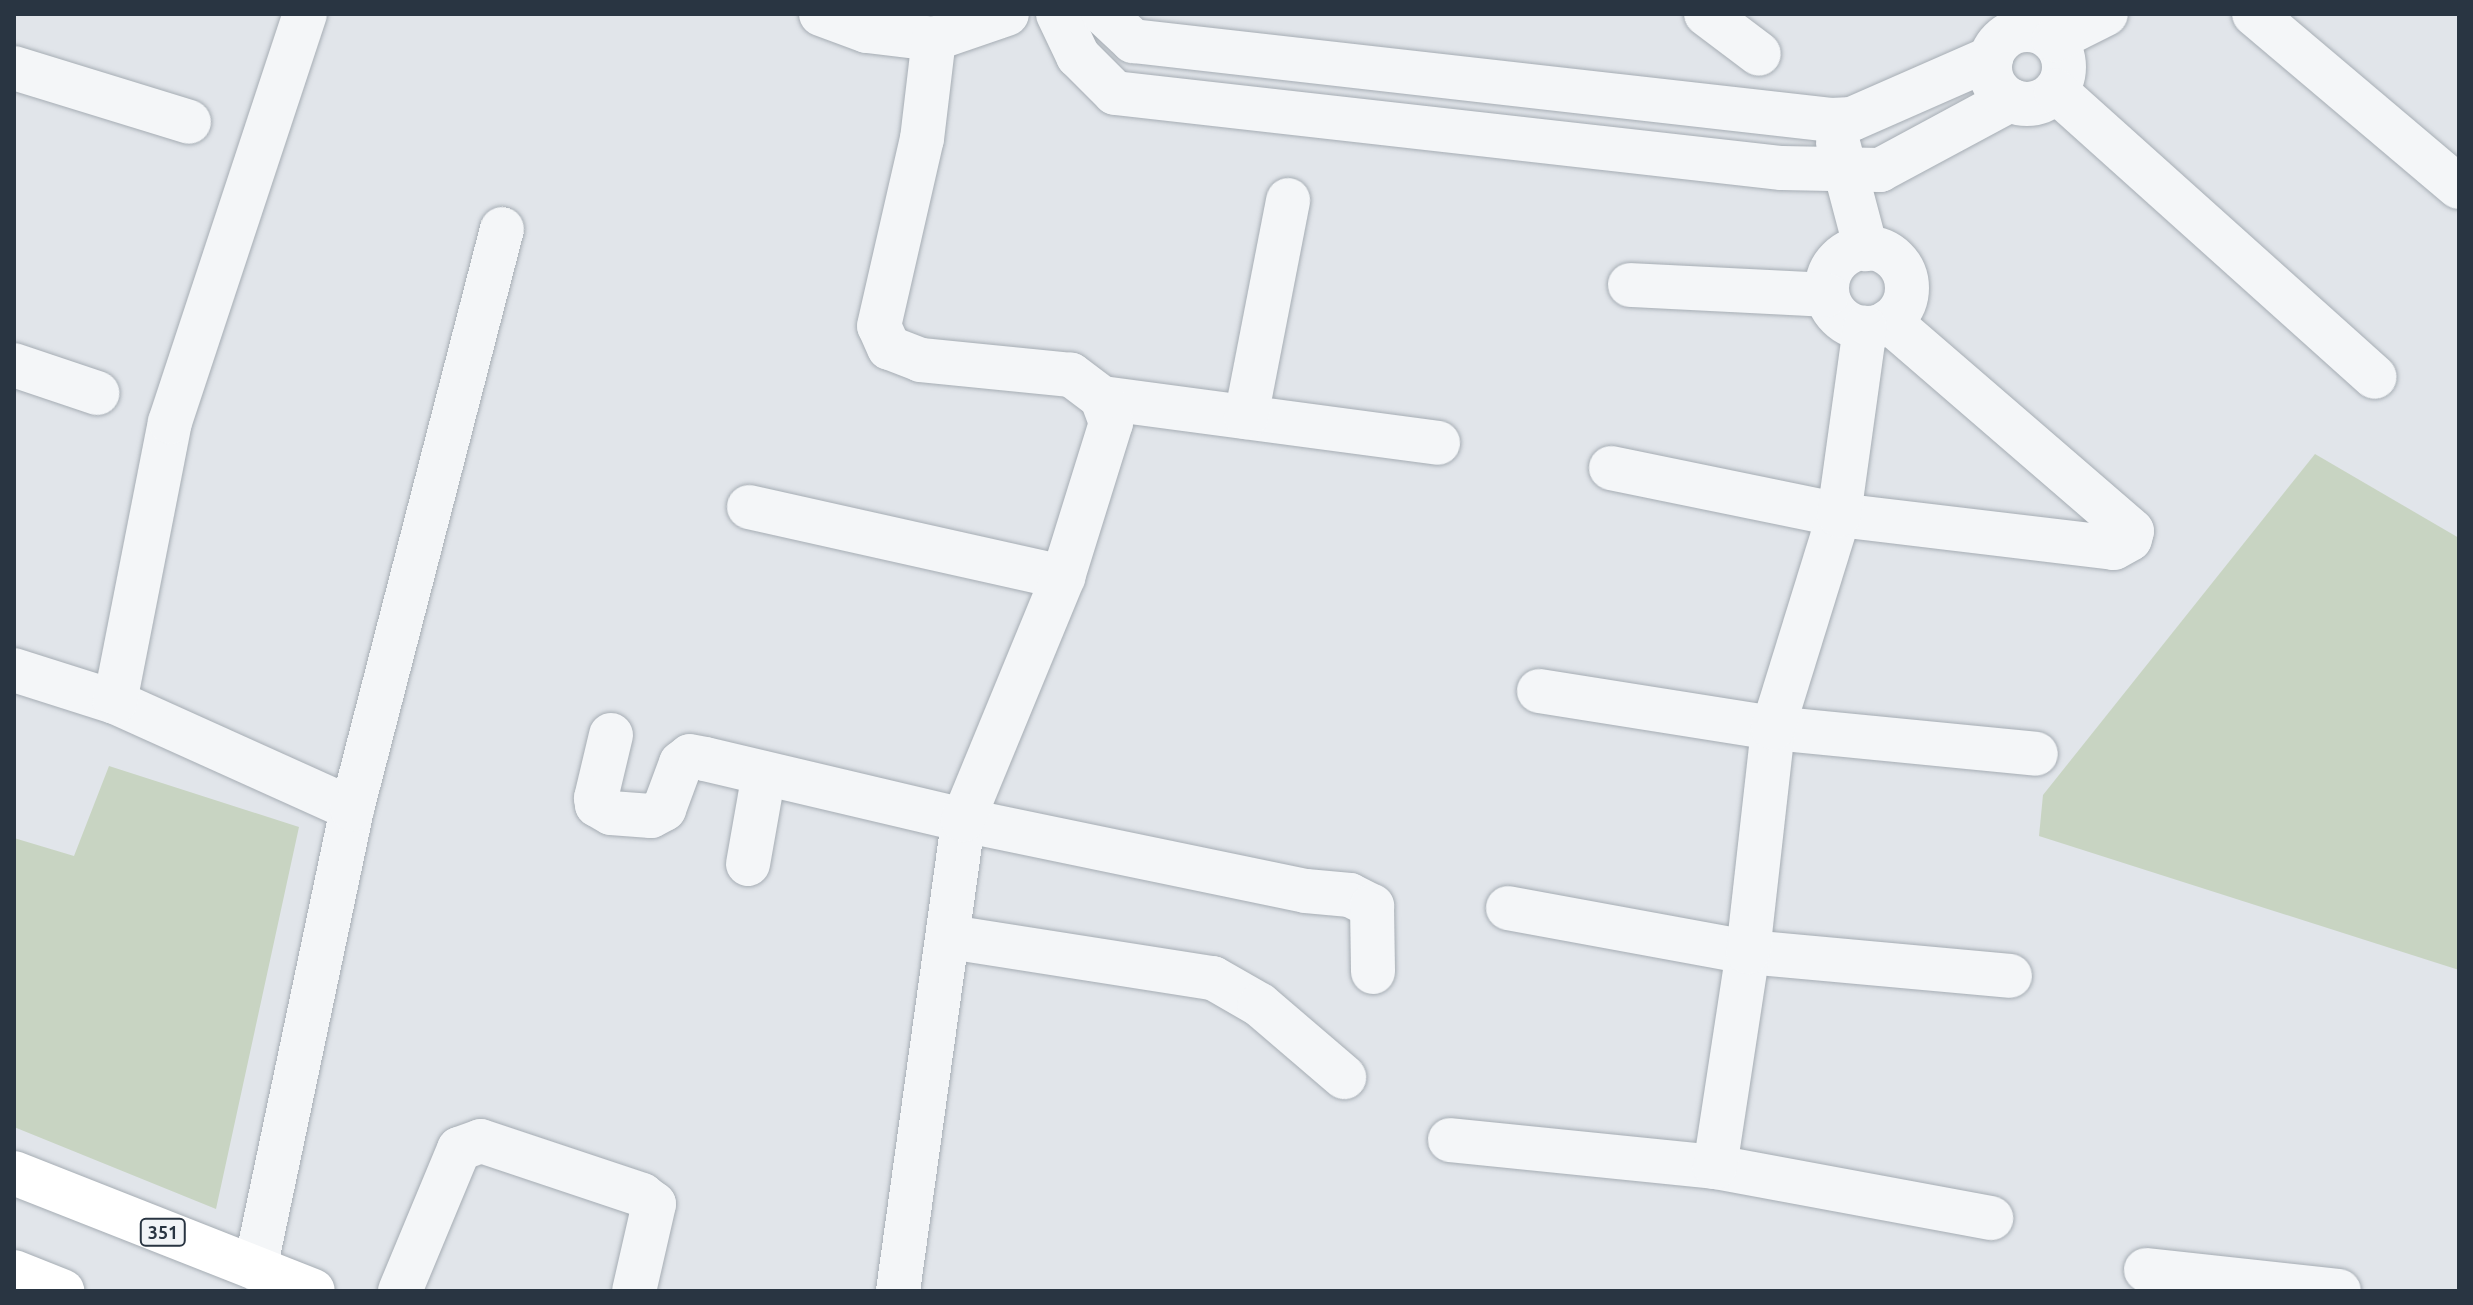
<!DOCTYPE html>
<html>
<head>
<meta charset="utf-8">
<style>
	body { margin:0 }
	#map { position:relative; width:2473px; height:1305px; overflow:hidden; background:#e1e5ea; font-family:Ubuntu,sans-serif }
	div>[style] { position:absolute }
	.green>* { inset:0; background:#c8d4c2 }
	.roads { filter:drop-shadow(0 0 2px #a6adb4) drop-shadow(0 0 2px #a6adb4) }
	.minor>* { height:44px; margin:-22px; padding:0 22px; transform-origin:22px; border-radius:22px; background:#f4f6f8 }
	.minor>.ring { margin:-22px; padding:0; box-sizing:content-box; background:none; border:44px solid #f4f6f8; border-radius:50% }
	.major>* { height:44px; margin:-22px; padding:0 22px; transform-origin:22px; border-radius:22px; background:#fff }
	span { translate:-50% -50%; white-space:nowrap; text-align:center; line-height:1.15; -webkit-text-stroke:8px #f1f4f7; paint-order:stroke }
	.shield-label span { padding:2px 6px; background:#f1f4f7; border:2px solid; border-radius:6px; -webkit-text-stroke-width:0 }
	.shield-label { font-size:18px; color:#293542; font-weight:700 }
	.frame { position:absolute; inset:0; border:16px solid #293542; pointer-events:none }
</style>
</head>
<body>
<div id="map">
	<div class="green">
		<div style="clip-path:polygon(2315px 454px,2459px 538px,2459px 970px,2039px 836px,2043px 795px)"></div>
		<div style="clip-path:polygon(109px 766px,299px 827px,216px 1209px,14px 1127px,14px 838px,74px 856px)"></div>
	</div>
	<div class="roads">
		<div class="minor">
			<div style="left:821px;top:14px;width:49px;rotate:20.3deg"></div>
			<div style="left:867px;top:31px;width:67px;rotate:6.8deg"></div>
			<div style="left:934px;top:39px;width:77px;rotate:-18.9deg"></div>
			<div style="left:1058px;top:14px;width:47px;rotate:64.5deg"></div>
			<div style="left:1078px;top:56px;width:52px;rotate:45deg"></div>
			<div style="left:1115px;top:93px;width:671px;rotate:6.42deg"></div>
			<div style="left:1782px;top:168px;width:98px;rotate:1.2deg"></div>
			<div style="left:1880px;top:170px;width:148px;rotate:-28.3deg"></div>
			<div style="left:1104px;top:14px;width:40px;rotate:43deg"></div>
			<div style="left:1133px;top:41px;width:702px;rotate:6.46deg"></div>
			<div style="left:1831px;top:120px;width:21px;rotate:-3deg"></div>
			<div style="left:1852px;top:119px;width:152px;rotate:-23.7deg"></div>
			<div style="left:1706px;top:14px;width:66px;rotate:37deg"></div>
			<div style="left:2254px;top:14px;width:268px;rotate:40.2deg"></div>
			<div class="ring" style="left:1990px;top:30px;width:30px;height:30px"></div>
			<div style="left:2054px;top:40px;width:58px;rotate:-26.6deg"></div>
			<div style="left:14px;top:68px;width:183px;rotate:17.1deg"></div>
			<div style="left:2056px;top:91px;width:428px;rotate:41.9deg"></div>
			<div style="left:1838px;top:143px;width:110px;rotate:75.2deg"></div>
			<div class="ring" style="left:1827px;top:248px;width:36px;height:36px"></div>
			<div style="left:1630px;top:285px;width:197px;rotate:2.9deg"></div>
			<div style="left:14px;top:365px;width:88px;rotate:18.6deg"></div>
			<div style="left:1102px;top:398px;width:339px;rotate:7.6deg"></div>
			<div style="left:1246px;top:417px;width:221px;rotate:-79deg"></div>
			<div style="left:1611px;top:468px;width:233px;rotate:11.6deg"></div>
			<div style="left:1839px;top:515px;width:277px;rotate:6.8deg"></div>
			<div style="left:2114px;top:548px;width:18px;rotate:-29deg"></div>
			<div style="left:2130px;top:539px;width:8px;rotate:-76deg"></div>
			<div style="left:2132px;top:531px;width:321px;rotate:-139.2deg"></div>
			<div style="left:749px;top:507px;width:322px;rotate:12.6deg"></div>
			<div style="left:14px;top:670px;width:106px;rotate:17.6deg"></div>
			<div style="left:115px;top:702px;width:260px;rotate:24.3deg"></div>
			<div style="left:352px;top:809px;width:469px;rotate:101.9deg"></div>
			<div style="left:1539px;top:691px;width:237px;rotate:9deg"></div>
			<div style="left:1773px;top:728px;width:264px;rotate:5.6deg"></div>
			<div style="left:115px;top:702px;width:285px;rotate:-78.9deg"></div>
			<div style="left:170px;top:422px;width:430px;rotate:-71.7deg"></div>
			<div style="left:611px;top:735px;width:65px;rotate:103.4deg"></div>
			<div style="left:596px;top:798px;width:7px;rotate:82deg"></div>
			<div style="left:597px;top:805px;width:16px;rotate:30deg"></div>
			<div style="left:611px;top:813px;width:40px;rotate:4.3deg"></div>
			<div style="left:651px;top:816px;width:15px;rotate:-28deg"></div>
			<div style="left:664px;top:809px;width:49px;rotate:-69.7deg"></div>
			<div style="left:681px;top:763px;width:11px;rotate:-38deg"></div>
			<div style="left:690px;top:756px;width:15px;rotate:11deg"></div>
			<div style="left:705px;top:759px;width:265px;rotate:13.3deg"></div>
			<div style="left:963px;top:820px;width:350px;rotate:11.7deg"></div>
			<div style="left:1306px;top:891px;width:44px;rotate:5.2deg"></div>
			<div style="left:1350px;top:895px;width:25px;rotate:27deg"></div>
			<div style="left:1372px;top:906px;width:66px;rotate:89.1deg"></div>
			<div style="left:352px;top:809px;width:599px;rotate:-75.5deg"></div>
			<div style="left:748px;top:864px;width:92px;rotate:-80deg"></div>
			<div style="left:1508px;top:908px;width:244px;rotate:10.4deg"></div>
			<div style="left:1748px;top:952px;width:263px;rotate:5.2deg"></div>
			<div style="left:950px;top:937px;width:266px;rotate:8.9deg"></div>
			<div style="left:1213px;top:978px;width:54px;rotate:29.9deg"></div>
			<div style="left:1260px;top:1005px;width:111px;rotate:40.6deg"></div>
			<div style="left:1450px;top:1140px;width:266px;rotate:5.8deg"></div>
			<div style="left:1715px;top:1167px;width:281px;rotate:10.5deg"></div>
			<div style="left:1715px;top:1167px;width:218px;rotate:-81.3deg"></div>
			<div style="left:1748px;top:952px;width:225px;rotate:-83.6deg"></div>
			<div style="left:1773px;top:728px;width:223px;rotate:-72.8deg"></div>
			<div style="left:1839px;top:515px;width:189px;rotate:-82.1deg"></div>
			<div style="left:2146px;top:1270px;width:194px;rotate:6.2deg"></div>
			<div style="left:400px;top:1291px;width:154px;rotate:-67.4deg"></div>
			<div style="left:459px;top:1149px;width:23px;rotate:-20deg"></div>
			<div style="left:481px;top:1141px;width:170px;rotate:18.5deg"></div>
			<div style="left:642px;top:1195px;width:15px;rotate:37deg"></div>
			<div style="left:654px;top:1204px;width:89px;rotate:102.9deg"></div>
			<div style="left:898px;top:1291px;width:475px;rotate:-82.1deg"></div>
			<div style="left:963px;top:820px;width:263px;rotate:-67.6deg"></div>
			<div style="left:1063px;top:577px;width:161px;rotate:-72.7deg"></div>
			<div style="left:1111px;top:423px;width:27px;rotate:-110deg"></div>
			<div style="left:1102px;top:398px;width:39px;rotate:-143deg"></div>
			<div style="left:1071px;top:375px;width:151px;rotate:-174.3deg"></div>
			<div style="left:921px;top:360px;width:34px;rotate:-159deg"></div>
			<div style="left:889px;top:348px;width:24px;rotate:-114deg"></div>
			<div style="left:879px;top:326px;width:192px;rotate:-77.1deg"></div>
			<div style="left:922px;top:139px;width:101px;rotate:-83.2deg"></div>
		</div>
		<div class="major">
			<div style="left:14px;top:1173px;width:321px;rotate:21.5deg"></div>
			<div style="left:14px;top:1272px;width:52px;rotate:21.6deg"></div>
		</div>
	</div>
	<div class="shield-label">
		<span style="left:163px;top:1232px">351</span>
	</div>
	<div class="frame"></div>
</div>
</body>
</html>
